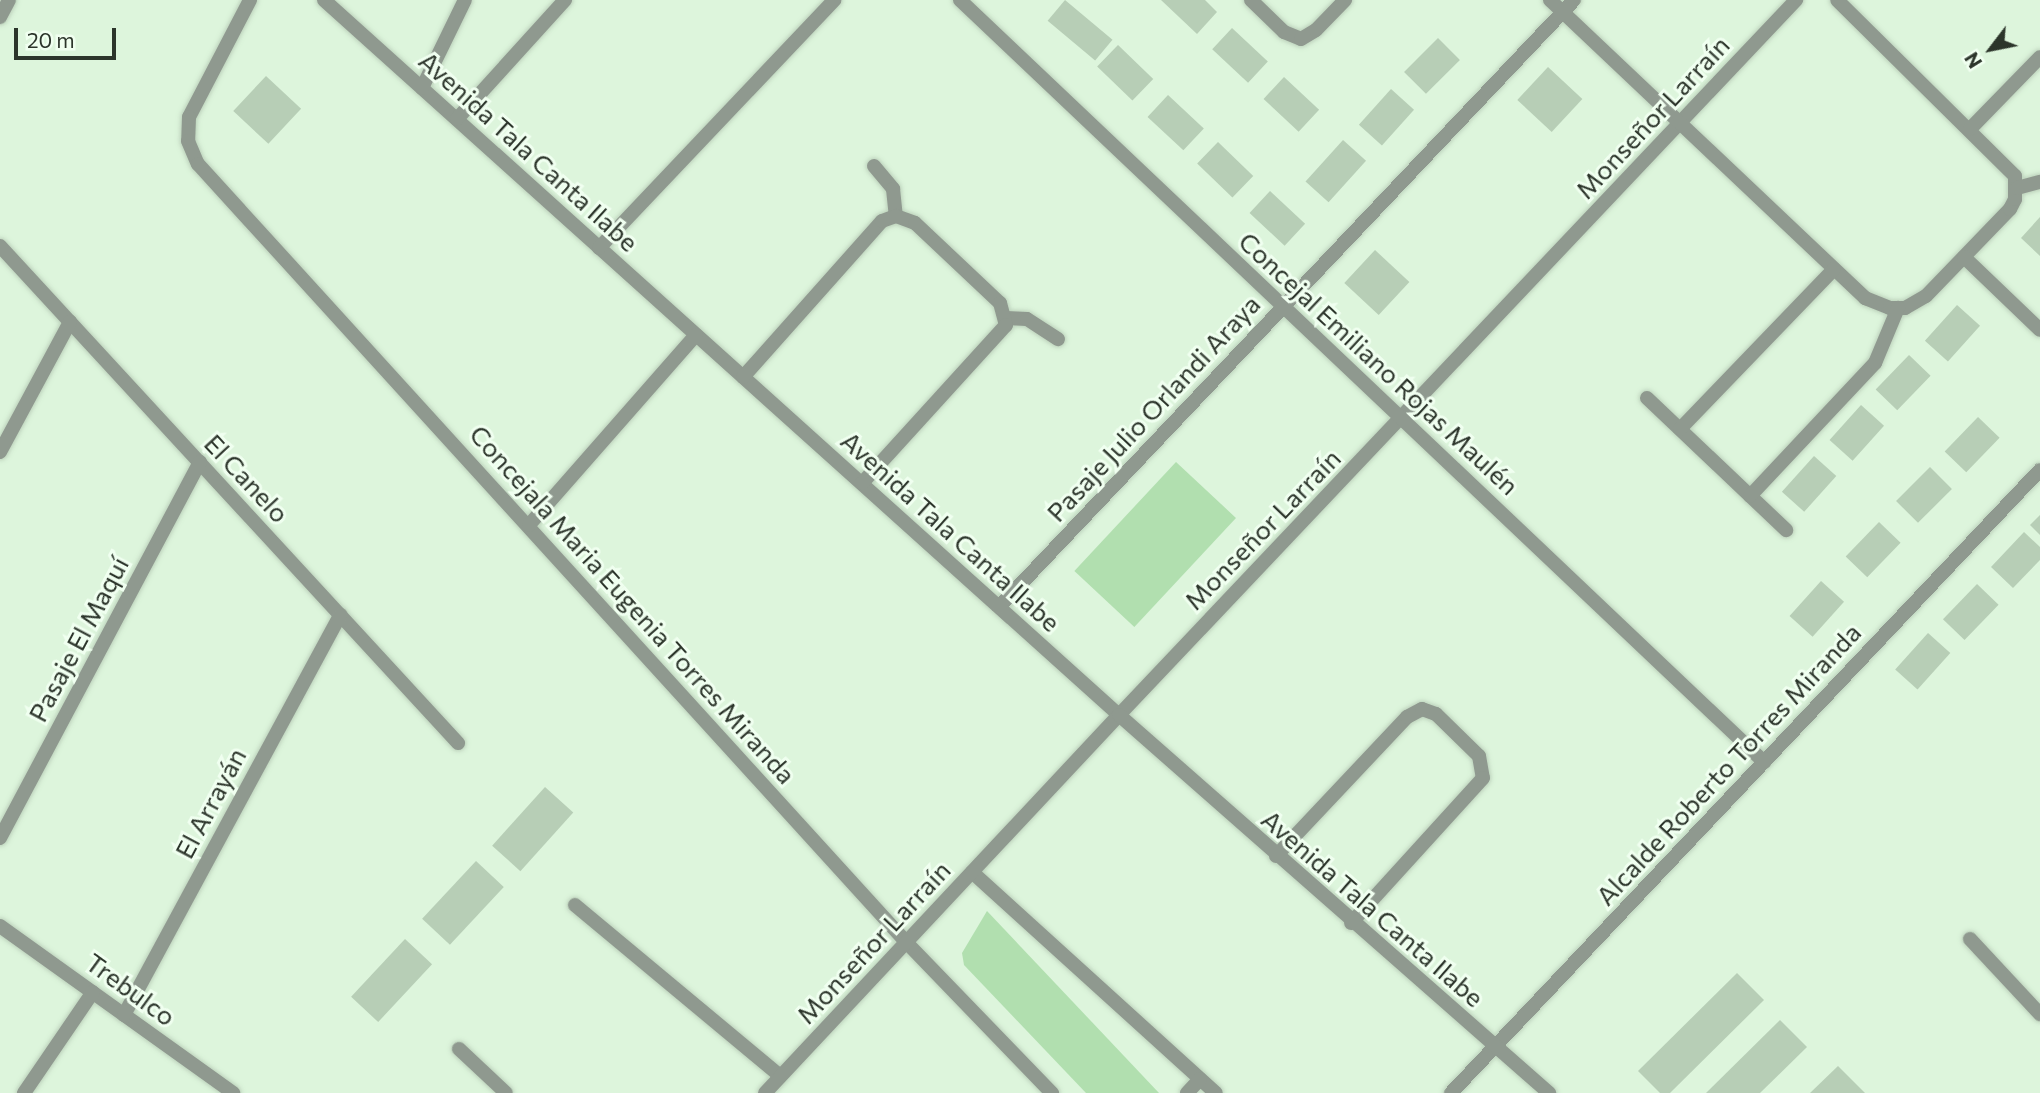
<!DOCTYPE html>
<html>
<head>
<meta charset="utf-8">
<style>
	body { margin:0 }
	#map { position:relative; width:2040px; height:1093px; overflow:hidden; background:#ddf5dc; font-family:Commissioner,sans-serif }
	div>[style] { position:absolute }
	.green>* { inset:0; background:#b1dfaf; transform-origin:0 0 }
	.building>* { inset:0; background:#b7ceb6; transform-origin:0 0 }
	.roads { filter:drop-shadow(0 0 2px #bdd2bc) drop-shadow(0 0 2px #bdd2bc) }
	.service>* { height:14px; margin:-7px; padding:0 7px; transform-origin:7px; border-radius:7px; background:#8f998f }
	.minor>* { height:14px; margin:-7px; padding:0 7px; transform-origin:7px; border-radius:7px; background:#8f998f }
	.tertiary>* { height:14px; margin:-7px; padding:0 7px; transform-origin:7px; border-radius:7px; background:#8f998f }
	span { translate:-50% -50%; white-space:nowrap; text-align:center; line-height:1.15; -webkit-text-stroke:6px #f0fff0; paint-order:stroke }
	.street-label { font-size:26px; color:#2c352b }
	.north { position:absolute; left:1956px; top:14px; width:70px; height:70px; -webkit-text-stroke:5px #f0fff0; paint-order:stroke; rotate:238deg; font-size:19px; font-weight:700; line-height:28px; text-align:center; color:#2c352b }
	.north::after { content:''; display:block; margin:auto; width:24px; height:32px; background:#2c352b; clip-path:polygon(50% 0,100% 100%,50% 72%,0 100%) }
	.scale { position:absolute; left:14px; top:28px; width:102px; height:32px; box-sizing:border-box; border:4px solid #2c352b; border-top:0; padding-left:9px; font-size:21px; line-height:24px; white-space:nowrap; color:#2c352b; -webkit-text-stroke:5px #f0fff0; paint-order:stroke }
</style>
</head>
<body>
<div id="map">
	<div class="green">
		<div style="left:1176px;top:462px;width:82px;height:149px;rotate:43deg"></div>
		<div style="clip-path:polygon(987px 911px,1159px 1093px,1086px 1093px,964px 965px,962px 953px)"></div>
	</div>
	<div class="building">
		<div style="left:1065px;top:0;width:62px;height:27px;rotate:40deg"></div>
		<div style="clip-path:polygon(1161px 0,1205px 0,1217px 12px,1197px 34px)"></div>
		<div style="left:1232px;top:28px;width:49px;height:29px;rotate:43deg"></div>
		<div style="left:1438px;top:38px;width:31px;height:48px;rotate:45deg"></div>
		<div style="left:1118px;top:45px;width:49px;height:30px;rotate:44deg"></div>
		<div style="left:1548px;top:67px;width:47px;height:45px;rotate:43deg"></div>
		<div style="left:266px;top:76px;width:48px;height:48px;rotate:43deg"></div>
		<div style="left:1284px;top:77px;width:48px;height:30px;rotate:43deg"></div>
		<div style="left:1391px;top:89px;width:31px;height:48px;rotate:42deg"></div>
		<div style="left:1168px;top:95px;width:49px;height:30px;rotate:43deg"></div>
		<div style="left:1343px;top:140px;width:31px;height:56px;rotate:42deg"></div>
		<div style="left:1218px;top:142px;width:49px;height:30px;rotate:44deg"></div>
		<div style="left:1270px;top:191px;width:48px;height:30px;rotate:43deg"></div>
		<div style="clip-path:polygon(2040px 217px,2040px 256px,2021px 238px)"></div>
		<div style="left:1375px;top:250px;width:47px;height:45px;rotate:43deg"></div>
		<div style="left:1957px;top:305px;width:31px;height:48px;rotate:42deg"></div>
		<div style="left:1909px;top:355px;width:30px;height:48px;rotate:44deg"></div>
		<div style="left:1861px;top:405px;width:31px;height:47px;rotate:42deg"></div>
		<div style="left:1978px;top:417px;width:30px;height:48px;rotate:44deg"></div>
		<div style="left:1814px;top:456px;width:30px;height:48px;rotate:42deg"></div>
		<div style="left:1930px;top:467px;width:31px;height:48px;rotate:45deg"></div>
		<div style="clip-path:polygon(2040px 515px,2040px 535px,2030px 525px)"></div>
		<div style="left:1879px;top:522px;width:30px;height:48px;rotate:44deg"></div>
		<div style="clip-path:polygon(2024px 532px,2040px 547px,2040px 560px,2013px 588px,1991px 567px)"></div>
		<div style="left:1821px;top:581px;width:31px;height:47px;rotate:42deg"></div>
		<div style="left:1977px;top:584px;width:30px;height:49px;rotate:44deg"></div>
		<div style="left:1928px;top:633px;width:30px;height:49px;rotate:42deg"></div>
		<div style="left:545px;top:787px;width:38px;height:79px;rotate:42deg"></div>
		<div style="left:476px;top:861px;width:38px;height:79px;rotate:43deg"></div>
		<div style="left:405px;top:939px;width:37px;height:79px;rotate:43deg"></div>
		<div style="clip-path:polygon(1737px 973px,1764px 1000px,1670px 1093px,1660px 1093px,1638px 1071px)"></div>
		<div style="clip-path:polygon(1780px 1020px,1807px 1047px,1760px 1093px,1706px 1093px)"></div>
		<div style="clip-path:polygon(1838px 1066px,1865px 1093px,1810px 1093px)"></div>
	</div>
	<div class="roads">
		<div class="service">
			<div style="left:575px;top:905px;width:267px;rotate:39.8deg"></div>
			<div style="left:1970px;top:939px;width:103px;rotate:47deg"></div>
			<div style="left:459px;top:1049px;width:64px;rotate:43.1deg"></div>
		</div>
		<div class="minor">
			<div style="left:250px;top:0;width:132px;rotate:117.5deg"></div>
			<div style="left:189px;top:117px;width:24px;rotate:92deg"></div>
			<div style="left:188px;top:141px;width:25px;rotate:67deg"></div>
			<div style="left:198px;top:164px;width:1053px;rotate:47.69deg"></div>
			<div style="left:907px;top:943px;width:209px;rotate:46deg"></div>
			<div style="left:324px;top:0;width:1069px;rotate:41.97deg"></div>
			<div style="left:1119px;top:715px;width:985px;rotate:-46.56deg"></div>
			<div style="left:960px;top:0;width:1108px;rotate:43.46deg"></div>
			<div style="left:1251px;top:0;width:46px;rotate:44.1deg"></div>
			<div style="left:1284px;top:32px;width:18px;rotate:22deg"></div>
			<div style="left:1301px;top:39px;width:17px;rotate:-31deg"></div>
			<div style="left:1316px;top:30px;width:42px;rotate:-46deg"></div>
			<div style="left:1550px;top:0;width:434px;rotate:43.4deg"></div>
			<div style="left:1865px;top:298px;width:27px;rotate:22deg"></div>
			<div style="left:1890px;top:308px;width:15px"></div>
			<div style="left:1905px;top:308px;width:24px;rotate:-30deg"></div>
			<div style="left:1926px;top:296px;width:121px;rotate:-46deg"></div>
			<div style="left:2010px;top:209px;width:11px;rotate:-63deg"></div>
			<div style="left:2015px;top:199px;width:23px;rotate:-90deg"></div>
			<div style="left:2015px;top:176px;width:250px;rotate:-135.3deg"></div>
			<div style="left:0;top:17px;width:19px;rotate:-62deg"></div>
			<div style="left:422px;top:88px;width:98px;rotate:-64deg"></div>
			<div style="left:457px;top:119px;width:161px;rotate:-47.8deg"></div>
			<div style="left:1970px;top:129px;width:100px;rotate:-45.8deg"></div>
			<div style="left:874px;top:166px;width:30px;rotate:50deg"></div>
			<div style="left:893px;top:189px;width:27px;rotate:84deg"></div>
			<div style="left:2017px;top:188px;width:24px;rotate:-15deg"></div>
			<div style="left:0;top:246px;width:676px;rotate:47.34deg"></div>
			<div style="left:599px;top:248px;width:342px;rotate:-46.5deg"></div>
			<div style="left:1964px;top:257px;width:105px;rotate:43.8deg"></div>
			<div style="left:1006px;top:318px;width:21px;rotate:3deg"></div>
			<div style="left:1027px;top:319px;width:37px;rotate:33deg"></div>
			<div style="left:743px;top:377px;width:209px;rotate:-48.3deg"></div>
			<div style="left:882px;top:221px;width:15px;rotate:-20deg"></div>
			<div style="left:896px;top:216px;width:20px;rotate:20deg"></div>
			<div style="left:915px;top:223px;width:117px;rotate:43.3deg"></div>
			<div style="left:1000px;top:303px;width:23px;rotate:75deg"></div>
			<div style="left:1006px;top:325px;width:214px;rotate:132.3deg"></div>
			<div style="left:1647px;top:398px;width:192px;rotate:43.5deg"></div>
			<div style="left:1680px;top:429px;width:222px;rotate:-46.1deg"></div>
			<div style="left:0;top:452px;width:148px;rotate:-61.7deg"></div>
			<div style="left:1750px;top:496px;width:183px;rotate:-46.8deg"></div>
			<div style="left:1875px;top:363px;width:60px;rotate:-67.3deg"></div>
			<div style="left:529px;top:525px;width:253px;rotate:-48.7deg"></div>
			<div style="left:999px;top:607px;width:836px;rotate:-46.55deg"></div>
			<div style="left:0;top:838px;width:426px;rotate:-62deg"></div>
			<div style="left:1276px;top:856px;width:191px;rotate:-46.7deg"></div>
			<div style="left:1407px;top:717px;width:17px;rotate:-28deg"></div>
			<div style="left:1422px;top:709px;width:15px;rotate:20deg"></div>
			<div style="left:1436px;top:714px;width:60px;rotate:44.3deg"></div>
			<div style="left:1479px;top:756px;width:22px;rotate:80deg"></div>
			<div style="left:1483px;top:778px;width:196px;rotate:132.3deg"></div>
			<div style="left:972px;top:872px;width:329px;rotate:42.2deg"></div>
			<div style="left:0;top:926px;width:287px;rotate:35.6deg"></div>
			<div style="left:124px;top:1015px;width:455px;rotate:-61.6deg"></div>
			<div style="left:24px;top:1093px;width:122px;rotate:-55.7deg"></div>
			<div style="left:1187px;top:1093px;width:19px;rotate:-47deg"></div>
			<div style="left:1451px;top:1093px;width:857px;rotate:-46.61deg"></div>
		</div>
		<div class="tertiary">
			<div style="left:765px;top:1093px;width:518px;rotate:-46.88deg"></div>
			<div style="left:1119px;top:715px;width:573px;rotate:41.32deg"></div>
		</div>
	</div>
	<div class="street-label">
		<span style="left:1652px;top:117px;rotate:-47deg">Monseñor Larraín</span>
		<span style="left:529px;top:151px;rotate:42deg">Avenida Tala Canta Ilabe</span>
		<span style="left:1379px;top:363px;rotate:43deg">Concejal Emiliano Rojas Maulén</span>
		<span style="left:1153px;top:408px;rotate:-47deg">Pasaje Julio Orlandi Araya</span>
		<span style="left:247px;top:478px;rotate:47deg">El Canelo</span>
		<span style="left:1262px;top:529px;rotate:-46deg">Monseñor Larraín</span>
		<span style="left:951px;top:531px;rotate:42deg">Avenida Tala Canta Ilabe</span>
		<span style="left:633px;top:604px;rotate:48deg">Concejala Maria Eugenia Torres Miranda</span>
		<span style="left:78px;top:639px;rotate:-62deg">Pasaje El Maquí</span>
		<span style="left:1728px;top:764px;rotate:-47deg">Alcalde Roberto Torres Miranda</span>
		<span style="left:210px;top:803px;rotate:-62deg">El Arrayán</span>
		<span style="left:1373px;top:908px;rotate:41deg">Avenida Tala Canta Ilabe</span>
		<span style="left:873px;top:942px;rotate:-47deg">Monseñor Larraín</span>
		<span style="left:131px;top:989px;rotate:36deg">Trebulco</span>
	</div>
	<div class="north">N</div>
	<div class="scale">20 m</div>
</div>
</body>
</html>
